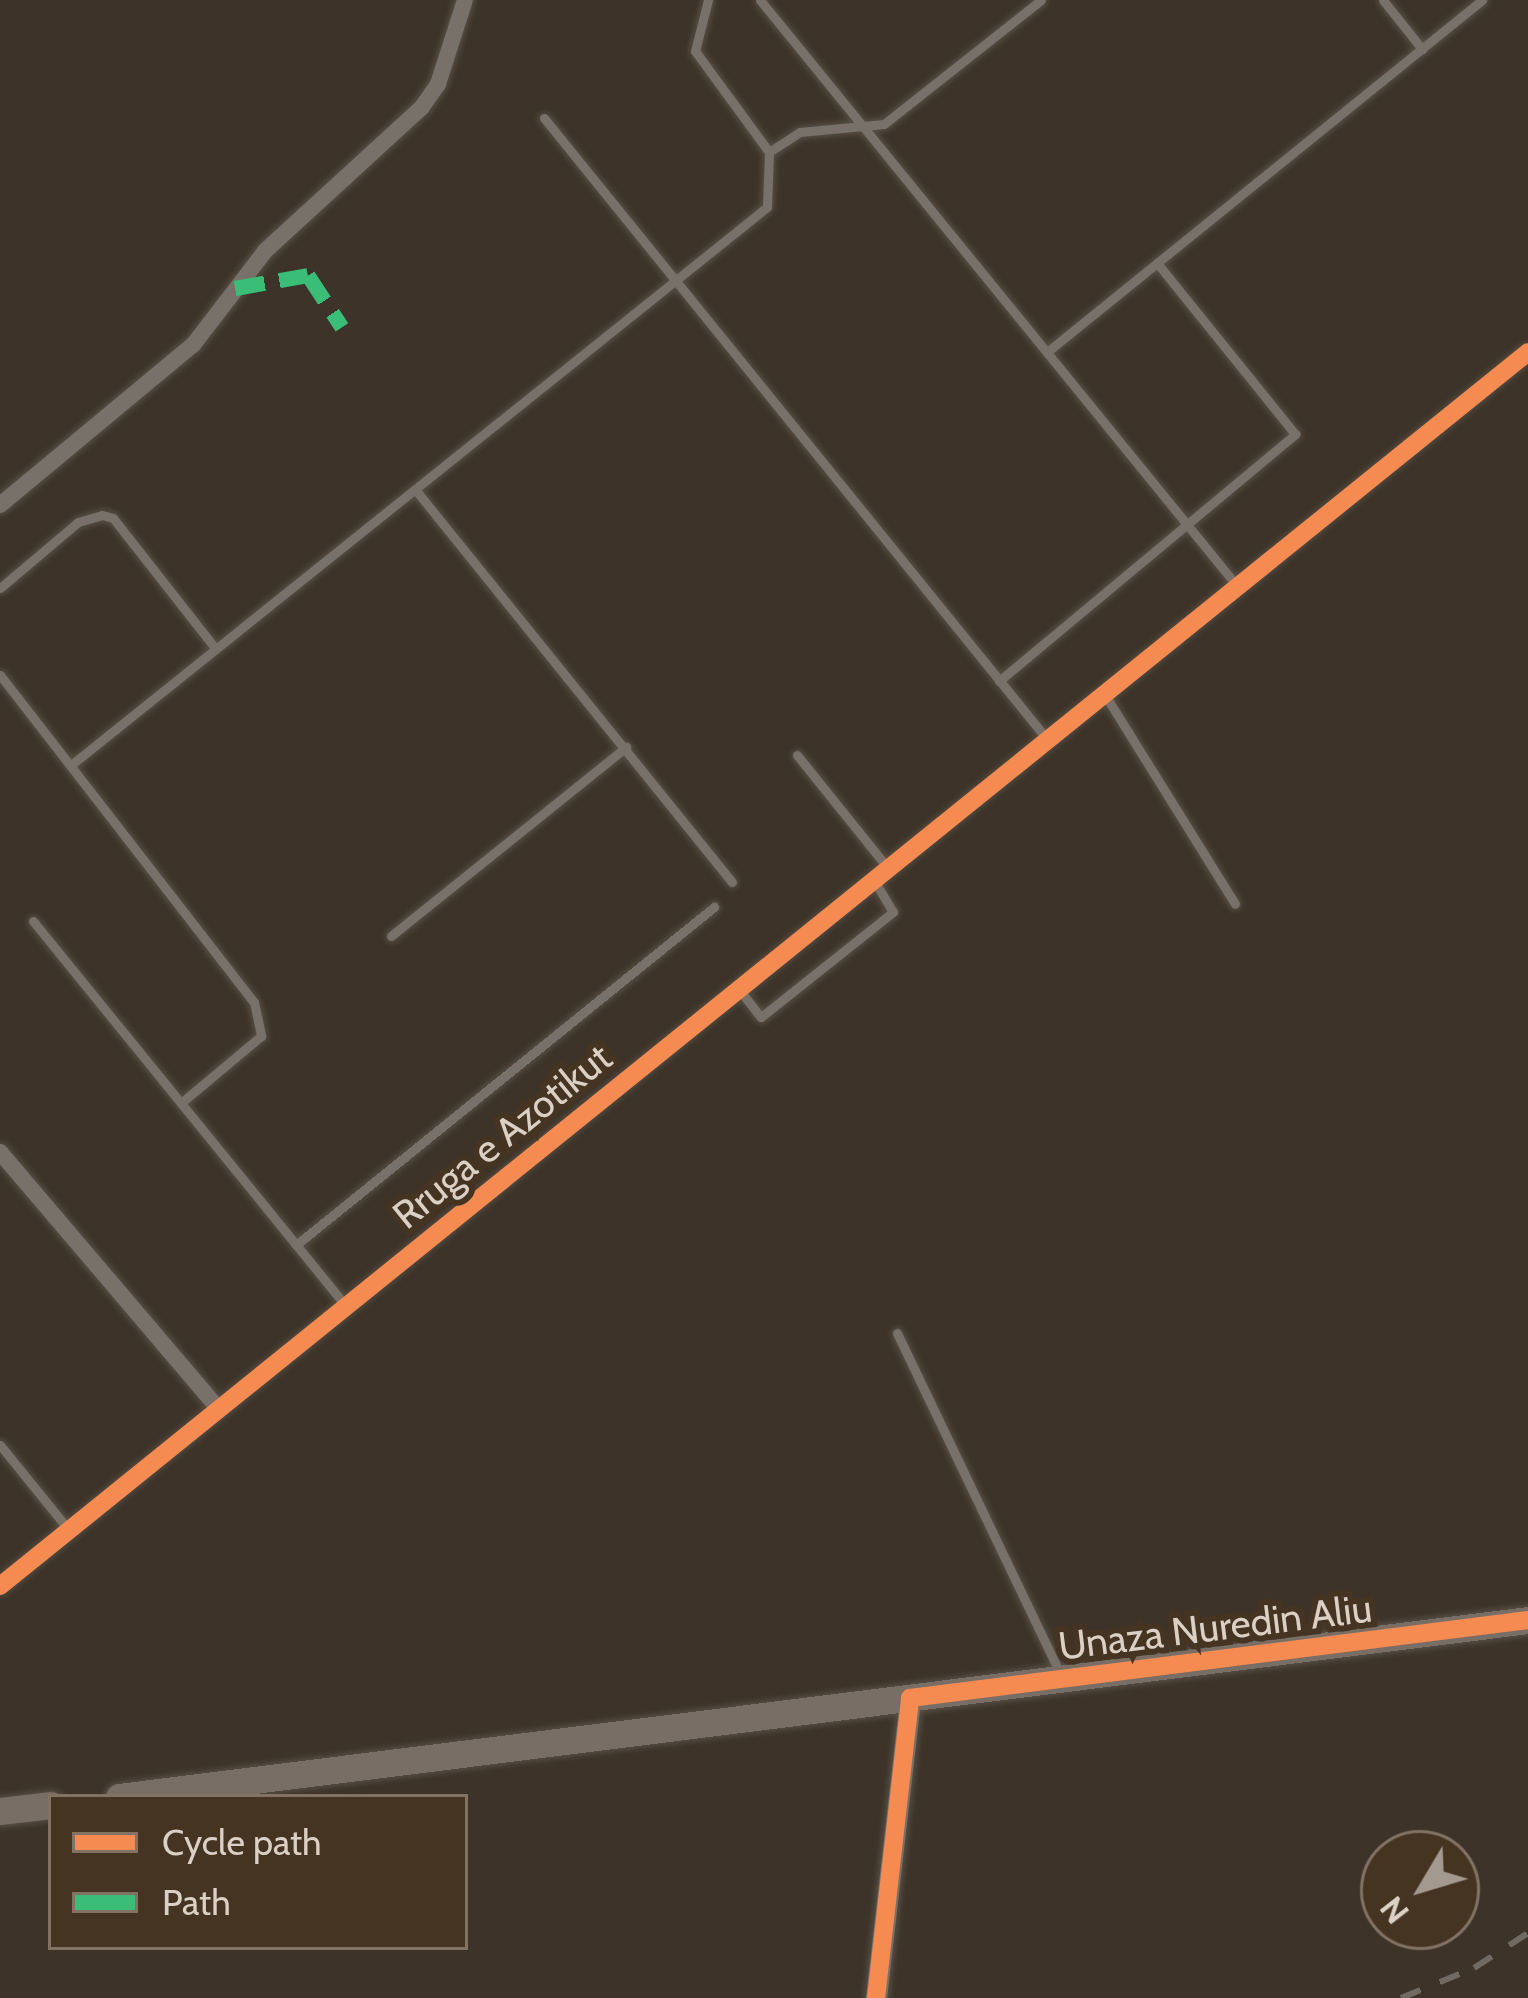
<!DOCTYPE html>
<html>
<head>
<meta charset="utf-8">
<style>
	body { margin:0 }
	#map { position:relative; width:1528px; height:1998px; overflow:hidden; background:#3d3329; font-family:Cabin,sans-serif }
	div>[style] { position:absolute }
	.roads { filter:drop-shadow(0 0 3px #574f45) drop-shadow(0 0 3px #574f45) }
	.service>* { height:9px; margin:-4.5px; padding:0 4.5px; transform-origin:4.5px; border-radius:4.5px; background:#78716a }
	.minor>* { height:16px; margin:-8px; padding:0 8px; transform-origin:8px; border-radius:8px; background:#78716a }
	.tertiary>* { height:21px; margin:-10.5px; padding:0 10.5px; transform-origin:10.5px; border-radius:10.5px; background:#78716a }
	.primary>* { height:27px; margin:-13.5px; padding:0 13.5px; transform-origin:13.5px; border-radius:13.5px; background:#796e66 }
	.rail>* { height:6px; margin-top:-3px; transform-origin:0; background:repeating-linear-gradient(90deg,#716a62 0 21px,transparent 0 42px) }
	.quiet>* { height:15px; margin-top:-7.5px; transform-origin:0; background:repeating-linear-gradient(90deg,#3abd76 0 30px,transparent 0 45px) }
	.cycleway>* { height:18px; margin:-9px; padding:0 9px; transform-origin:9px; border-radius:9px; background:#f68b52 }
	span { translate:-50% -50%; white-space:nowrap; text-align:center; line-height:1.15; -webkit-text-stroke:12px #453421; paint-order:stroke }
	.street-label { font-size:39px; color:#dbd0c5 }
	.legend { position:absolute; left:48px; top:1794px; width:420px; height:156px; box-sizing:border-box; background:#453421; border:3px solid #817263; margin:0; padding:15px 21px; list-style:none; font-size:36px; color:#dbd0c5 }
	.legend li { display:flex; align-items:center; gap:24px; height:60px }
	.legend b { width:60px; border:3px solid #817263 }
	.north { position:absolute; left:1360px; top:1830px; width:120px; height:120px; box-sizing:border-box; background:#453421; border:3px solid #817263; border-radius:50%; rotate:232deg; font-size:33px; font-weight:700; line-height:48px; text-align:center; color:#dbd0c5 }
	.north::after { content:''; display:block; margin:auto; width:42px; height:54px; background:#a4998e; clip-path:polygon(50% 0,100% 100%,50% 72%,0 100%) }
</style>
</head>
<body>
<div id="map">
	<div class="roads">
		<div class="service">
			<div style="left:760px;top:0;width:756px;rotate:50.85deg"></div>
			<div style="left:1383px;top:0;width:63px;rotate:51.5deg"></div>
			<div style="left:544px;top:118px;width:798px;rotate:51deg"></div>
			<div style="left:769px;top:152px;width:37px;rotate:-33deg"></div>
			<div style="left:800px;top:132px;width:84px;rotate:-5.4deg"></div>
			<div style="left:884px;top:124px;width:200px;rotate:-38.3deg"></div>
			<div style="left:1047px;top:352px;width:560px;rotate:-38.98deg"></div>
			<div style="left:418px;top:493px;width:500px;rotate:51.1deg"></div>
			<div style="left:0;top:588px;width:102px;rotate:-40.2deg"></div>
			<div style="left:78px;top:522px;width:25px;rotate:-16deg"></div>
			<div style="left:102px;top:515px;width:11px;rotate:15deg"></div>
			<div style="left:113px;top:518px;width:165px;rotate:51.9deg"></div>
			<div style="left:0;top:675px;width:414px;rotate:52.2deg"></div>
			<div style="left:254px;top:1002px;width:35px;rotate:78deg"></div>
			<div style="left:261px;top:1036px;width:104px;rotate:140.1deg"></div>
			<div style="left:999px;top:681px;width:386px;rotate:-39.8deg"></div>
			<div style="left:1295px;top:434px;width:220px;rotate:-128.9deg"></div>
			<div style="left:1105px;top:695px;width:246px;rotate:58.1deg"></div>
			<div style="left:797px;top:755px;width:144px;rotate:51.2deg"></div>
			<div style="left:71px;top:765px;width:892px;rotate:-38.72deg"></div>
			<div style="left:767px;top:207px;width:55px;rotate:-87.9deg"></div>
			<div style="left:769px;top:152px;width:125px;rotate:-126.2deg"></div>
			<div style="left:695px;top:51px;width:53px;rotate:-75.7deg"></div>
			<div style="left:33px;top:921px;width:495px;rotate:50.9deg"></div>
			<div style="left:391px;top:936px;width:302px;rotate:-38.8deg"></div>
			<div style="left:738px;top:988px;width:37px;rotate:52deg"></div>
			<div style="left:761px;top:1017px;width:169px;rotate:-38.5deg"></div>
			<div style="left:893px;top:912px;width:39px;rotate:-121deg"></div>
			<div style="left:296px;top:1245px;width:538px;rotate:-38.96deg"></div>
			<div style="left:897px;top:1333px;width:379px;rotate:64.4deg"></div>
			<div style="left:0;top:1445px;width:108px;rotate:51deg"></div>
		</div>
		<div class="minor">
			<div style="left:0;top:505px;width:251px;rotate:-39.7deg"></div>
			<div style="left:193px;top:345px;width:118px;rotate:-52.5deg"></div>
			<div style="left:265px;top:251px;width:213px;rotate:-42.5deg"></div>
			<div style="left:422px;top:107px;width:28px;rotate:-55deg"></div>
			<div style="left:438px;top:84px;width:88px;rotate:-72.2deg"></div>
			<div style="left:0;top:1152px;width:336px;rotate:49.6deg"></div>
			<div style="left:0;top:1586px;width:1964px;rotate:-38.92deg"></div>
		</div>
		<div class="tertiary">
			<div style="left:876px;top:1998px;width:302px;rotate:-83.5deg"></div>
		</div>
		<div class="primary">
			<div style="left:119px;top:1797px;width:1420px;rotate:-7.16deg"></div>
			<div style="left:0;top:1811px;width:51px;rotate:-6.7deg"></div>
		</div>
	</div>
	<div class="rail">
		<div style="left:1401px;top:1998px;width:79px;rotate:-22.3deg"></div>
		<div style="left:1474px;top:1968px;width:64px;rotate:-32.9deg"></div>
	</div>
	<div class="quiet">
		<div style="left:235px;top:288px;width:74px;rotate:-10.1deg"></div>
		<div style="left:308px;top:275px;width:62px;rotate:56.8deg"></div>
	</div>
	<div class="cycleway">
		<div style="left:0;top:1586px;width:1964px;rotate:-38.92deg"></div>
		<div style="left:876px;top:1998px;width:302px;rotate:-83.5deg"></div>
		<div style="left:910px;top:1698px;width:623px;rotate:-7.19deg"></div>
	</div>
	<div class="street-label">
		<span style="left:502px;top:1136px;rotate:-39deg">Rruga e Azotikut</span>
		<span style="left:1215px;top:1627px;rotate:-7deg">Unaza Nuredin Aliu</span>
	</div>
	<ul class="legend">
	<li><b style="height:15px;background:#f68b52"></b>Cycle path</li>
	<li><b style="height:15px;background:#3abd76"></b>Path</li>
	</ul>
	<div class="north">N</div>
</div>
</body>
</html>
